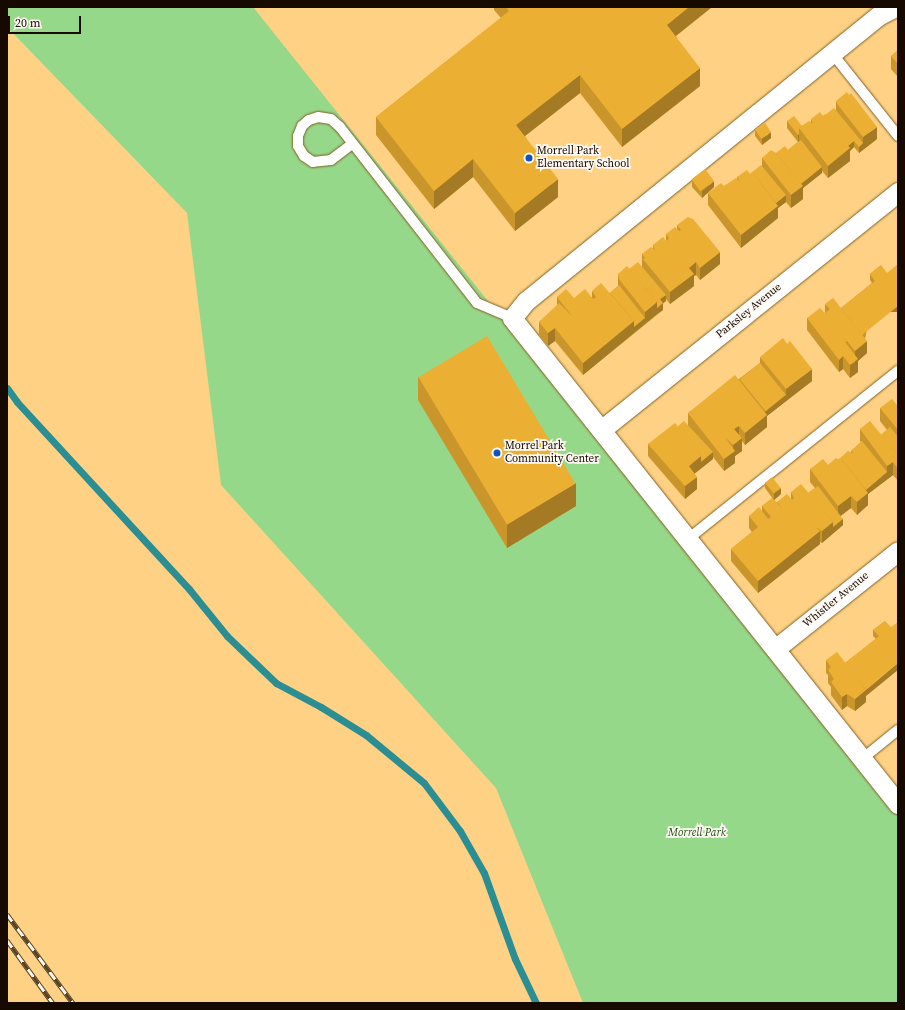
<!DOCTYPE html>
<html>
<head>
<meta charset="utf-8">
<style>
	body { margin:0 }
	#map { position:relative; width:905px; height:1010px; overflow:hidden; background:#fed185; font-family:"Source Serif 4",serif }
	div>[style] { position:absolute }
	.green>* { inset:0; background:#96d889 }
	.stream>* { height:7px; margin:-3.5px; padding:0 3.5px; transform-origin:3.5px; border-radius:3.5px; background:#2a8e93 }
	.roads { filter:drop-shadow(0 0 1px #806126) drop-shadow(0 0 1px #806126) }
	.service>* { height:10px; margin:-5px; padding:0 5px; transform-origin:5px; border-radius:5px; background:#fff }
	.minor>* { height:19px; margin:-9.5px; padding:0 9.5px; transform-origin:9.5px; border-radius:9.5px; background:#fff }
	.rail>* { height:4.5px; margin-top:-2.25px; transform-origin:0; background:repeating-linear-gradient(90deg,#fef9f2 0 9px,#584226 0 18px); box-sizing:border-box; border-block:1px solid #584226 }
	.wall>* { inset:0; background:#ca962c }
	.shaded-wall>* { inset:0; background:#a47a24; transform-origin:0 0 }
	.building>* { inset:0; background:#ebaf33; transform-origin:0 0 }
	.dots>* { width:11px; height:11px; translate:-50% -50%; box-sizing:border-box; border:2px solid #fef9f2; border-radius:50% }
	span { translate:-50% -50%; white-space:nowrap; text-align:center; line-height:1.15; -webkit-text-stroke:3.5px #fef9f2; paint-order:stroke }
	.poi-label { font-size:11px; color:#150900 }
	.left { translate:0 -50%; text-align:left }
	.street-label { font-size:11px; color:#150900 }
	.park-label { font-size:11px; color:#1d5012; font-style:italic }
	.frame { position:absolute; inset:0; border:8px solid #150900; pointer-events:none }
	.scale { position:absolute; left:8px; top:16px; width:73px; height:18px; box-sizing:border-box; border:2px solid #150900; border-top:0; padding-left:5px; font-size:12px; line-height:14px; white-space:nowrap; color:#150900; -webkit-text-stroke:3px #fef9f2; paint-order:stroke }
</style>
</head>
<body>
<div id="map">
	<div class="green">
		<div style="clip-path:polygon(7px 7px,253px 7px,898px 814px,898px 1003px,583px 1003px,496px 788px,221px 485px,187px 213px,7px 27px)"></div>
	</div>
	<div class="stream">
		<div style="left:7px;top:388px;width:17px;rotate:54deg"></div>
		<div style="left:17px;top:402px;width:254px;rotate:47.4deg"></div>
		<div style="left:189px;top:589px;width:60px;rotate:51deg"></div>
		<div style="left:227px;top:636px;width:68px;rotate:43.8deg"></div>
		<div style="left:276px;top:683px;width:51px;rotate:28.1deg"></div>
		<div style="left:321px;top:707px;width:53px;rotate:31.9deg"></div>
		<div style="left:366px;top:735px;width:75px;rotate:39.6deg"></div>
		<div style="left:424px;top:783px;width:60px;rotate:53.1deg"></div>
		<div style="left:460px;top:831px;width:48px;rotate:60.3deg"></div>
		<div style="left:484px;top:873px;width:91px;rotate:70.2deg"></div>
		<div style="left:515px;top:959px;width:49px;rotate:64.5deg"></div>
	</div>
	<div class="roads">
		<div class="service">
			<div style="left:832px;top:53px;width:106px;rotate:51.5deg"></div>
			<div style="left:352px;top:144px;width:26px;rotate:143deg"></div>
			<div style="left:331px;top:160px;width:18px;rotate:174deg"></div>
			<div style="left:313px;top:162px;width:11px;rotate:-146deg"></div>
			<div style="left:304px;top:156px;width:12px;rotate:-121deg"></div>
			<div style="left:298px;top:146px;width:10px;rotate:-90deg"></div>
			<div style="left:298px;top:136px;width:11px;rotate:-68deg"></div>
			<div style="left:302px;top:126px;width:9px;rotate:-41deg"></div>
			<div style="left:309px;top:120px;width:9px;rotate:-18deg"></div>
			<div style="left:318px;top:117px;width:13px;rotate:9deg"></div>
			<div style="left:331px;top:119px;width:12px;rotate:42deg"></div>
			<div style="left:340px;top:127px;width:223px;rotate:52.1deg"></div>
			<div style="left:477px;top:303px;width:38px;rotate:23deg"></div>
			<div style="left:688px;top:539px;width:269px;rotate:-38.7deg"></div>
			<div style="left:862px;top:759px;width:46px;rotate:-38.9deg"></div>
		</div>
		<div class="minor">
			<div style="left:895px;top:7px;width:19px;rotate:152deg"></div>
			<div style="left:878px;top:16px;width:453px;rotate:141deg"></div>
			<div style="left:526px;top:301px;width:22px;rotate:129deg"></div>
			<div style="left:512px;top:318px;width:621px;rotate:51.54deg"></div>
			<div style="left:601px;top:430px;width:381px;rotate:-38.7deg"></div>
			<div style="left:775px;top:649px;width:157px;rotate:-38.5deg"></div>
		</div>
	</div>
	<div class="rail">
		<div style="left:7px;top:914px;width:111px;rotate:53.4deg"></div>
		<div style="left:7px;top:940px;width:78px;rotate:53.9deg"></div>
	</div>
	<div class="wall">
		<div style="clip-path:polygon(494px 7px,712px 7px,676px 36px,700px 86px,622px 147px,580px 93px,525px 136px,558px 197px,515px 231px,473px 177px,434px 209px,376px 135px,376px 117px,501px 18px,494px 10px)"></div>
		<div style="clip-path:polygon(898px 50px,898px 77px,891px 69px,891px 56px)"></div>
		<div style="clip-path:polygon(836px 101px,877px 139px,859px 153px,854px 147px,850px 151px,850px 161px,828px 178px,822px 171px,822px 173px,803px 188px,803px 199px,791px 208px,786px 202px,778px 208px,778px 218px,741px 248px,708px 205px,708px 193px,724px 186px,737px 179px,737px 177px,750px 174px,762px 166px,762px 158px,776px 153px,788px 150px,798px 142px,787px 128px,787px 121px,802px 126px,811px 122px,811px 119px,823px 116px,836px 110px)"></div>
		<div style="clip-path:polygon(755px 130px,771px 138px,762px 145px,755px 136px)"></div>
		<div style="clip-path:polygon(692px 180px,714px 187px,702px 198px,692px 187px)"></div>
		<div style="clip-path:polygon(677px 225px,720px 264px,700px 280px,696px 275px,694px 276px,694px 286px,670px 304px,666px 299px,666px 301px,663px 303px,663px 310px,583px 375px,555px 341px,548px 346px,539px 335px,539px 322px,557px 306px,557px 297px,574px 298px,592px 297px,592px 291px,610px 293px,618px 286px,618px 274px,629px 269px,642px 267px,642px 254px,653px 248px,653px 245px,666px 241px,666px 234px,677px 229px)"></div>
		<div style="clip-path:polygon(881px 265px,865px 339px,867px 353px,858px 361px,858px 372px,850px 378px,843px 369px,839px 372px,807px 330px,807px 318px,825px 313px,825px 304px,841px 308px,872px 283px,870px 280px,870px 274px)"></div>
		<div style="clip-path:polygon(760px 357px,812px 381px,767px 416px,767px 427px,745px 445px,742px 441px,742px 451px,735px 456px,735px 463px,724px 471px,713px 457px,713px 459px,694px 474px,697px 489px,685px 499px,648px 456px,648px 444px,677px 427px,688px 425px,688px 413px,739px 379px,760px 363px)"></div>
		<div style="clip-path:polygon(418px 377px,576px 506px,507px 548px,418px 400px)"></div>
		<div style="clip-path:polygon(898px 404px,898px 481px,893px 475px,868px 494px,868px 505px,857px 515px,851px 508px,840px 516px,843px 525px,822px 543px,820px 542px,820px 544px,758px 593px,731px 561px,731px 549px,752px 532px,749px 528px,749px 516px,762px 511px,762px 506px,773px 499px,765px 488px,765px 482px,781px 494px,774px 500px,777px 503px,777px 502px,791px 499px,791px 492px,808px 493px,815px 488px,810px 482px,810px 469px,828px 465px,851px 453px,851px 451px,861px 442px,860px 441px,860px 429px,881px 435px,887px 430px,880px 421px,880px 408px,897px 405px)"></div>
		<div style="clip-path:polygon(885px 621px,866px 696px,866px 702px,855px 711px,847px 706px,842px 710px,831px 695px,831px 687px,828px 683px,828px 675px,826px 673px,826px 660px,845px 663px,876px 639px,873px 636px,873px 630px)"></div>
	</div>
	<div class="shaded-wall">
		<div style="clip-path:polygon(689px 7px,712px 7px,667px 43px,667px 25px)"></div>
		<div style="clip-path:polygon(700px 68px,700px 86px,622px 147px,622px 129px)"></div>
		<div style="clip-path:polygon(580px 75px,580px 93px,516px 143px,516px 125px)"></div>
		<div style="clip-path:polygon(877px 127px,877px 139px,859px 153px,859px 147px,863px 143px,863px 137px)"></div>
		<div style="clip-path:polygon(771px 132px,771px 138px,762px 145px,762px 139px)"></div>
		<div style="clip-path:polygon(799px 134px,799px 140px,798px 142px,798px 135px)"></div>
		<div style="clip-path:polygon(854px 141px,854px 147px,850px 151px,850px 161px,828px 178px,828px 166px,846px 147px)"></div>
		<div style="clip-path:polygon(473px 159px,473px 177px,434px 209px,434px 191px)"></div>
		<div style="clip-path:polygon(822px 167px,822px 173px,803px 188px,803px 199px,791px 208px,791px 195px,798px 186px)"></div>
		<div style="clip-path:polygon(558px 179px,558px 197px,515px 231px,515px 213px)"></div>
		<div style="clip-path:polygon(714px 181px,714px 187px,702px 198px,702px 191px)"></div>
		<div style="clip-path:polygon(786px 195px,786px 202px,778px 208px,778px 218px,741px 248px,741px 235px,774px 205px)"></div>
		<div style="clip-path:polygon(720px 252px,720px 264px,700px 280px,700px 268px)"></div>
		<div style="clip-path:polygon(696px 262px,696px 275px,694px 276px,694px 286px,670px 304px,670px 292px,689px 268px)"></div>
		<div style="clip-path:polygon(666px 295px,666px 301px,660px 306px,660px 299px)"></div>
		<div style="clip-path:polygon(657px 302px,657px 314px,583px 375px,583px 363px,634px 321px,645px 318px,645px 312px)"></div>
		<div style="clip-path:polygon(663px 303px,663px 310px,657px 314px,657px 308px)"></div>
		<div style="left:898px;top:306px;width:6px;height:50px;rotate:90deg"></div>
		<div style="clip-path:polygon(555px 328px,555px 341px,548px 346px,548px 333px)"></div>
		<div style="clip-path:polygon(867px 341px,867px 353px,858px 361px,858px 372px,850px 378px,850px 365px,855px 362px,855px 351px)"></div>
		<div style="clip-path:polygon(843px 356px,843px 369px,839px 372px,839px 360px)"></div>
		<div style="clip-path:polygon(812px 369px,812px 381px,767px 416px,767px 427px,745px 445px,745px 433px,762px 414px,786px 395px,786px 389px)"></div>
		<div style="clip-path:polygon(739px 426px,739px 438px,734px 429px)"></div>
		<div style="clip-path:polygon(742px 438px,742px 451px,735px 456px,735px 463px,724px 471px,724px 459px,733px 452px,733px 445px)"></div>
		<div style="clip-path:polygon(713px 452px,713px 459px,689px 478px,689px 466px,701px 456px)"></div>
		<div style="clip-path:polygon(893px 462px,893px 475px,868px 494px,868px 505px,857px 515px,857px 502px,863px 492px,887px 472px,887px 466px)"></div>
		<div style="clip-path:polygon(697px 477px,697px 489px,685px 499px,685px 486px)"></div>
		<div style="clip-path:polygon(576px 483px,576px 506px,507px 548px,507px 524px)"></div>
		<div style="clip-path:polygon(781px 488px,781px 494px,774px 500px,774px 493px)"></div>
		<div style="clip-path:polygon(851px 496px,851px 508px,838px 518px,838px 506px)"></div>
		<div style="clip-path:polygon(843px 519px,843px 525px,822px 543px,822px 531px,833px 522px)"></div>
		<div style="clip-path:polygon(820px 531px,820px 544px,758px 593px,758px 581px)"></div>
		<div style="clip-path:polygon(898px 663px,898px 670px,866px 696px,866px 702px,855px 711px,855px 699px)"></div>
		<div style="clip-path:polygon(847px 694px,847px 706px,842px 710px,842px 697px)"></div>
	</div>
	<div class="building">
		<div style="clip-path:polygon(506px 7px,689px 7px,667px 25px,700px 68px,622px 129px,580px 75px,516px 125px,558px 179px,515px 213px,473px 159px,434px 191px,376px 117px,509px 11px)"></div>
		<div style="clip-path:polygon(898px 50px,898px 64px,891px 56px)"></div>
		<div style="clip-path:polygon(847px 92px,849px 95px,851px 93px,877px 127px,863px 137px,838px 105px,836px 101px)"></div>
		<div style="clip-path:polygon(834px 108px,863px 143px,859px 147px,854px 141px,848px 146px,825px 115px)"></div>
		<div style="clip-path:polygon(820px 112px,823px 116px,825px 114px,850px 148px,828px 166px,799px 128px,809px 121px,813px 124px,811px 119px)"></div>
		<div style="clip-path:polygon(794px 116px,802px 126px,799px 128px,799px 134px,798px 135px,787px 121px)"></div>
		<div style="left:765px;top:123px;width:11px;height:12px;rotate:56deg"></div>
		<div style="clip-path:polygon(801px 140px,822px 167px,801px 184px,776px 153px,785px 146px,788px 150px)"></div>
		<div style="clip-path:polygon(771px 150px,776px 153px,803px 186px,791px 195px,762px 158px)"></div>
		<div style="clip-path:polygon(761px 165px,786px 195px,776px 203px,752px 172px,751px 173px)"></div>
		<div style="left:705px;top:169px;width:15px;height:17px;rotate:53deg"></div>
		<div style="clip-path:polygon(747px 170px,750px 174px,752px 172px,778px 206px,741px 235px,708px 193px,721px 183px,724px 186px,736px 178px,741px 182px,737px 177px)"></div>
		<div style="clip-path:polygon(688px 217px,693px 219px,720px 252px,700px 268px,696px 262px,689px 268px,694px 274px,670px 292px,643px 259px,645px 258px,642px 254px,651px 247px,655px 250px,653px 245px,663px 237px,666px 241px,669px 238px,666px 234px,675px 227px,679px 231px,681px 230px,677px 225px)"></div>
		<div style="clip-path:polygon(638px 262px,666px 295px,660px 299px,663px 303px,657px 308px,657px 302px,629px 269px)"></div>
		<div style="clip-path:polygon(898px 264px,898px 306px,862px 335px,841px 308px,875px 281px,870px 274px,881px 265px,887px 273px)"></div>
		<div style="clip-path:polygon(627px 266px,657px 302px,645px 312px,619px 279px,618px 274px)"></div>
		<div style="clip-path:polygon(601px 283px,634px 321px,583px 363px,555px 328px,548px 333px,539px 322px,559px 303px,572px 316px,557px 297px,566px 289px,574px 298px,585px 289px,593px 299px,596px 297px,592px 291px)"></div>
		<div style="clip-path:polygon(619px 285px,645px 318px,634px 327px,634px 321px,610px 293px)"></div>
		<div style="clip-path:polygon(833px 298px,867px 341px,855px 351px,847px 341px,845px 342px,858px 359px,850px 365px,843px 356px,839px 360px,807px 318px,820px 308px,825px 313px,830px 309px,825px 304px)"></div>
		<div style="left:487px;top:336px;width:172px;height:80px;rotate:59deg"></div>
		<div style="clip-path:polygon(783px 338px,787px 344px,790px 341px,812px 369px,786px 389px,760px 357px)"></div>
		<div style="left:760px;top:363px;width:41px;height:26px;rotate:51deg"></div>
		<div style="clip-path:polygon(735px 375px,767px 415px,745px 433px,739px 426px,734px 429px,742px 438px,733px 445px,725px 437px,735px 451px,724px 459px,688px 413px)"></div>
		<div style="clip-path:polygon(892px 399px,897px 405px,898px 404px,898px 430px,880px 408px)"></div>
		<div style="clip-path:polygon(684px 421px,713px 452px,701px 462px,701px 456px,677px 427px)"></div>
		<div style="clip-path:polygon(870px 421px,898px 455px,898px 469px,893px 462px,887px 466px,860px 429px)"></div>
		<div style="clip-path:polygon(675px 423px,701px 456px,689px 466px,697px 477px,685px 486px,648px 444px)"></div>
		<div style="clip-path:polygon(890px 427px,898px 437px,898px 455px,881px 435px)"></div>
		<div style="clip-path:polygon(862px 441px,887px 472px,866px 490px,841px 458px,839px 460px,838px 460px,848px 451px,854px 454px,851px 451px)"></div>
		<div style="clip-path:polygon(836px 458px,839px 460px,841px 458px,868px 493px,857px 502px,851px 496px,838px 506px,810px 469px,823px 459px,828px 465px)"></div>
		<div style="left:772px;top:477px;width:14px;height:9px;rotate:51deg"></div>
		<div style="clip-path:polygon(801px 484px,833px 522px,822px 531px,816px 527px,820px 531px,758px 581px,731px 549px,758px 527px,749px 516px,759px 507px,768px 519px,771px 517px,762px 506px,772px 498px,782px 508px,777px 502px,787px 494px,792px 500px,794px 498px,791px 492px)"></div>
		<div style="clip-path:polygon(818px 486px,843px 519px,833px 527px,833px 522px,808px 493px)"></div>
		<div style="clip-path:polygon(885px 621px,891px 627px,898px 622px,898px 663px,866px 690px,845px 663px,879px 636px,873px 630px)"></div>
		<div style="clip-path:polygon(837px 652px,866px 690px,855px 699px,847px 694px,842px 697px,831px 682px,834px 679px,828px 670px,831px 667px,826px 660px)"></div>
	</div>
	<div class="dots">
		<div style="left:529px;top:158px;background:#1052bd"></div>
		<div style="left:497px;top:453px;background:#1052bd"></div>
	</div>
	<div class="poi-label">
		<span class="left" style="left:537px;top:158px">Morrell Park<br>Elementary School</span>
		<span class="left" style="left:505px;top:453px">Morrel Park<br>Community Center</span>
	</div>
	<div class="street-label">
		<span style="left:749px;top:311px;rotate:-39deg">Parksley Avenue</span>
		<span style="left:836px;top:600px;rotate:-39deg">Whistler Avenue</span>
	</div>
	<div class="park-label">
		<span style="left:697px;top:833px">Morrell Park</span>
	</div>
	<div class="frame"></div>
	<div class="scale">20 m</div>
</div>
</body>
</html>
